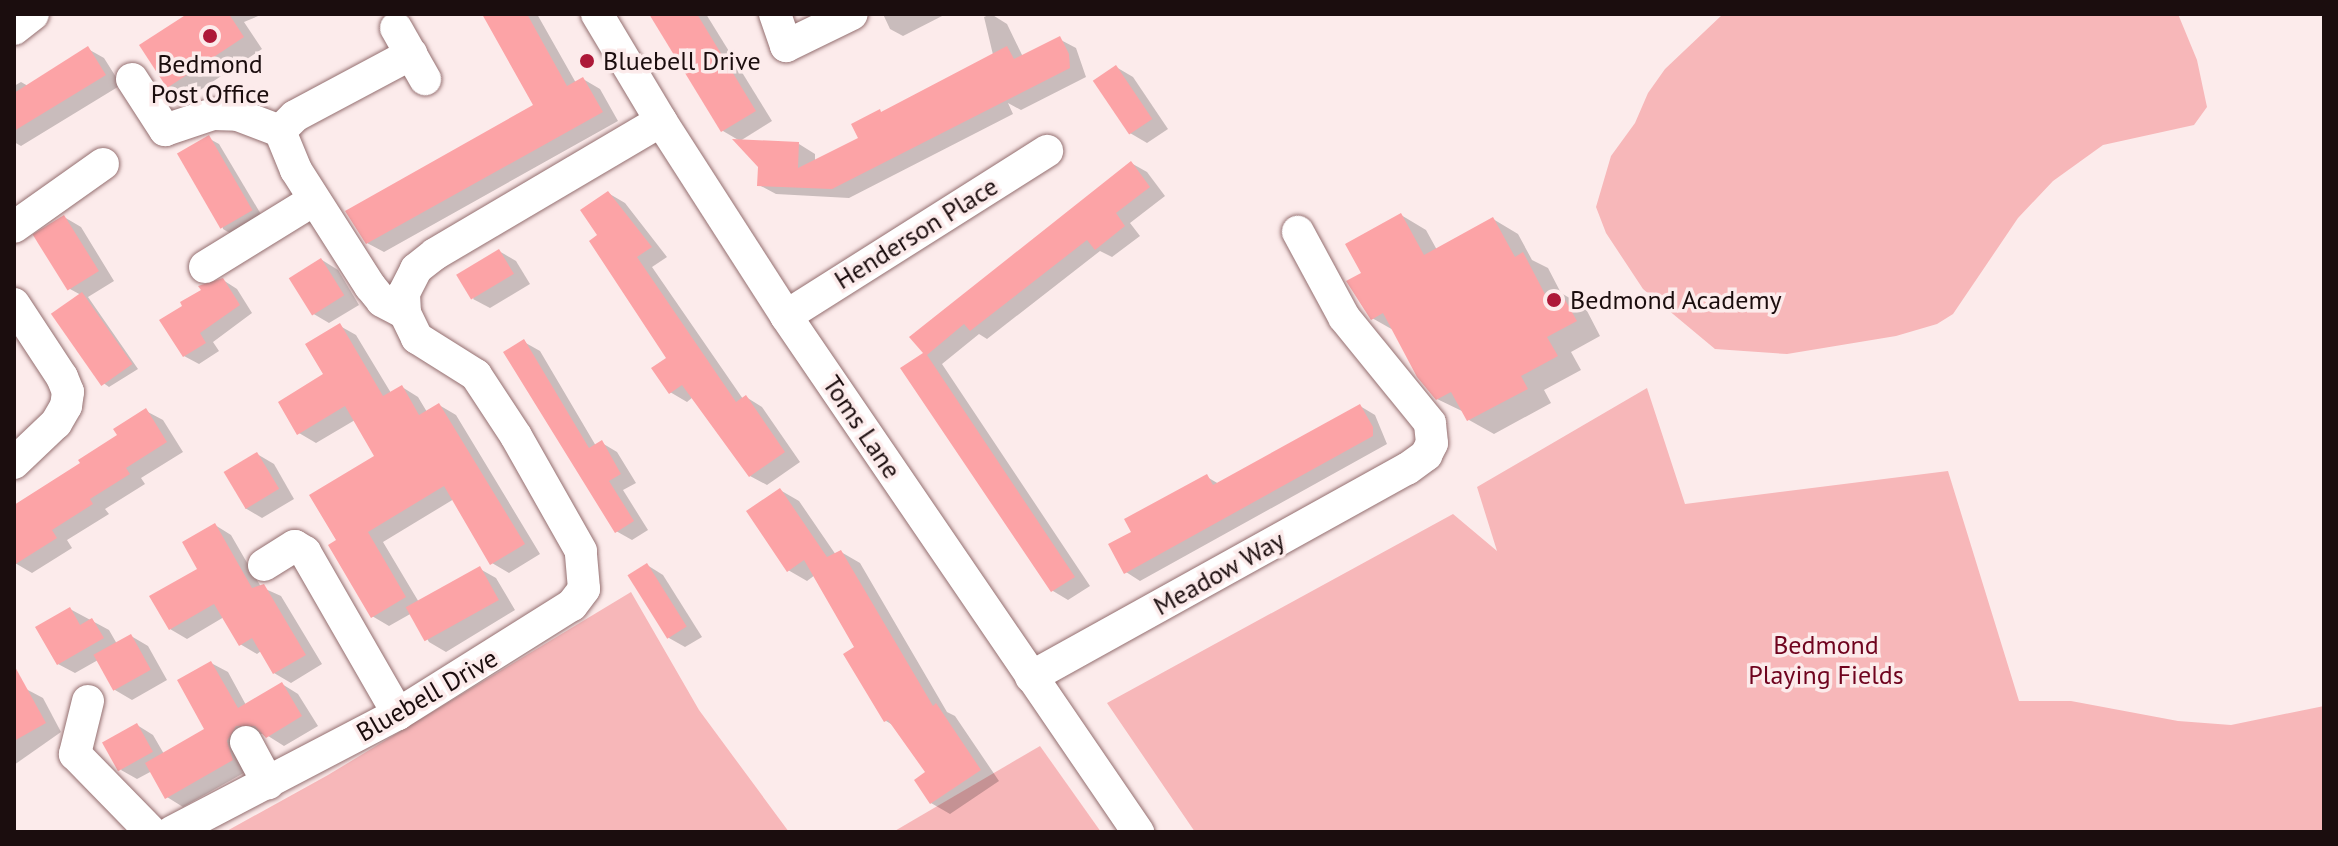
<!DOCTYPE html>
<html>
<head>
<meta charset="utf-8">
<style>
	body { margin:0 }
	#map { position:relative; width:2338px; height:846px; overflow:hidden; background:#fcebeb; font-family:"PT Sans",sans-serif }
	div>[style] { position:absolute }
	.green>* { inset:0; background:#f7b7b9 }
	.shadow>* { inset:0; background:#0003 }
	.building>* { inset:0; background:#fca3a6; transform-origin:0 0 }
	.roads { filter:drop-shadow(0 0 2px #946f70) drop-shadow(0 0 2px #946f70) }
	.minor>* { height:32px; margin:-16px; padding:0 16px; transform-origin:16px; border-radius:16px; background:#fff }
	.dots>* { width:22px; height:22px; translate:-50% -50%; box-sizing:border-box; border:4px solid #fcebeb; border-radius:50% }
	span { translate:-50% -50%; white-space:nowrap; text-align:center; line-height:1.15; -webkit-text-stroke:7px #fcebeb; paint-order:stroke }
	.poi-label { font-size:26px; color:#1b0d0e }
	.left { translate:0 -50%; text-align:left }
	.street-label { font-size:26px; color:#1b0d0e }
	.park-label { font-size:26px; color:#6f031e }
	.frame { position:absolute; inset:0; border:16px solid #1b0d0e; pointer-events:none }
</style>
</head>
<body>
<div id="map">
	<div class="green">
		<div style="clip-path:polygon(1723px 14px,2178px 14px,2197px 60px,2207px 107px,2194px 125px,2103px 145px,2053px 181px,2018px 218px,1953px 314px,1937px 324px,1896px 336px,1787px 354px,1715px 349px,1643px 289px,1606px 233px,1596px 207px,1611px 156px,1635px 123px,1648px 93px,1665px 69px)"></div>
		<div style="clip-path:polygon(1647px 388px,1685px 504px,1948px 471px,2019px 701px,2071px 701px,2178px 721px,2231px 725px,2324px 706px,2324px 832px,1195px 832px,1107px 703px,1453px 514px,1497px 551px,1477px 487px)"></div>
		<div style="clip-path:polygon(631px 592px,699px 710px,789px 832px,225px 832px,328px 775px)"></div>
		<div style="clip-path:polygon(1040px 746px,1101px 832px,893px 832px)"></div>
	</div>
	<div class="shadow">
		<div style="clip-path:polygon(190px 14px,263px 14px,244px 22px,262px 49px,188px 98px,168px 87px)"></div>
		<div style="clip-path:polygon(485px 14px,537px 14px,576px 83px,583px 79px,600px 89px,618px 121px,384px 252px,367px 243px,536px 106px)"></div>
		<div style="clip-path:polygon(651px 14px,706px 14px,772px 121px,740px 141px,723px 131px)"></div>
		<div style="clip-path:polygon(883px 14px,946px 14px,903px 36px,890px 29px)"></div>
		<div style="clip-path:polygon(991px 14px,1007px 24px,1023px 57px,1059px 39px,1076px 48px,1086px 77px,1021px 110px,1008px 103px,1013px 114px,849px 198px,776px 194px,759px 185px,799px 144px,815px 154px,815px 162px,861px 139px,883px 113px,1000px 84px,984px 17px)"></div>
		<div style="clip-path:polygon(88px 49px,104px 58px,121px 85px,21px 146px,14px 142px,14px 86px,21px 82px,28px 86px)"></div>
		<div style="clip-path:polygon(1116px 67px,1133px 77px,1168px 129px,1147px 143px,1130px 133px)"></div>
		<div style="clip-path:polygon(208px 138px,219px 144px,262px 216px,233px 235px,223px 229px)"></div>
		<div style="clip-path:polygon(1131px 163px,1147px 172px,1165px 196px,1130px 223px,1140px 236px,1112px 257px,1100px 251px,987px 339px,979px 334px,942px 364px,1090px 586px,1068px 600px,1053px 591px,903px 369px,926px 353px)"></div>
		<div style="clip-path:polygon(608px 193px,625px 203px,667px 257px,652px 267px,743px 399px,746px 397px,762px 407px,800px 462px,767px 485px,750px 476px,693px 397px,687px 402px,670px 392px,669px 359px,600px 236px)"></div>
		<div style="clip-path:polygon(1401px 215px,1426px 230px,1437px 250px,1493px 219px,1518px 234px,1532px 260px,1548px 268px,1561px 293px,1585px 307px,1600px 336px,1571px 352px,1581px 370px,1544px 390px,1551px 403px,1494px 434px,1469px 420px,1464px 412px,1437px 399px,1395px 331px,1372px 318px,1362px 305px,1349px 282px,1364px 274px)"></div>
		<div style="clip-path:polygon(64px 217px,81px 227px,114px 281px,88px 297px,138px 369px,109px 387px,102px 382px,81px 295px,70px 289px)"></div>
		<div style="clip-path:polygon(499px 251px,516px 261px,530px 284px,490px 308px,473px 299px)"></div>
		<div style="clip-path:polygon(322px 260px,338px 270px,359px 305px,329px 323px,312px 313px)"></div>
		<div style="clip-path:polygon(223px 280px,237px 289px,252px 313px,213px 342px,219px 351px,199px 364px,184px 356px)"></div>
		<div style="clip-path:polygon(340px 326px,356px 335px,391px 393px,402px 387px,418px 397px,427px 412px,439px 405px,456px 415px,540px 554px,509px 573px,492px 563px,454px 499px,383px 542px,420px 604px,480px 569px,496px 578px,515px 610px,446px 652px,429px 642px,412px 613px,389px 626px,372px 616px,339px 541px,377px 457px,355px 420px,316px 443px,299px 433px,326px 375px)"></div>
		<div style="clip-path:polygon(524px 342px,540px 351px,596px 446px,602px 443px,617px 452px,636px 483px,623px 490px,648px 530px,632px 540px,616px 531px)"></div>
		<div style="clip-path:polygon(1360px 406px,1375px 415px,1387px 444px,1140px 581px,1126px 572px,1134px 532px,1207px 477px,1219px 484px)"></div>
		<div style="clip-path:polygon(146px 411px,163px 420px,183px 452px,141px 478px,145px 484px,105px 509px,109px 514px,67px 540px,72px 548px,32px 573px,15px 563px,14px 518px,120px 436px)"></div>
		<div style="clip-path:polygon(257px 454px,274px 464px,294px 499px,262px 518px,245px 508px)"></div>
		<div style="clip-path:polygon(780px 490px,799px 501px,836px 555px,841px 552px,860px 563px,947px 712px,955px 716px,999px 781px,950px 814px,931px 803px,928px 773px,896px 727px,886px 721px,857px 648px,815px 575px,807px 581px,788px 570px)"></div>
		<div style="clip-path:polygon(215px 525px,231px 535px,261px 587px,281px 596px,322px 664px,291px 683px,274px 673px,261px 651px,257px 654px,240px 644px,224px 617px,187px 639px,170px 629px,200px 570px)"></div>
		<div style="clip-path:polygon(647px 565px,663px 575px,702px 637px,685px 647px,669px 638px)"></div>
		<div style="clip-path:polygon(70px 609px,109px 630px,117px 644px,131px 636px,148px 646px,167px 680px,132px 700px,115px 690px,98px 660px,75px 673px,58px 664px)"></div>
		<div style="clip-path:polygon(211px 663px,228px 672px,246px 705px,282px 684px,298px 694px,318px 726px,284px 746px,265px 734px,253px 734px,249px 770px,183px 807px,167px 797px,152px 771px,137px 779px,121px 770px,137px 725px,153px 735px,164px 754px,207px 729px)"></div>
		<div style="clip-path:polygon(26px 689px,43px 698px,61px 732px,14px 765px,14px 695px)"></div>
	</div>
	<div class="building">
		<div style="clip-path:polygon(187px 14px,229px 14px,244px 37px,167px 88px,139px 45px)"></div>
		<div style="clip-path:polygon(482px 14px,527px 14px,567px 86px,583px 77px,603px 112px,366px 244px,345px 211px,533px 105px)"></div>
		<div style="clip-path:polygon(649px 14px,697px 14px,756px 111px,721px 132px)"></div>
		<div style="clip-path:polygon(1060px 36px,1069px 54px,1070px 68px,832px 189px,757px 186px,758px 167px,732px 139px,799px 142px,798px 168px,858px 138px,851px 124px,880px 109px,881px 112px,1007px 46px,1014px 59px)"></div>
		<div style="clip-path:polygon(88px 46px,106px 75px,14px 131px,14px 93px)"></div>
		<div style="left:1116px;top:65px;width:65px;height:28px;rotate:56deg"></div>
		<div style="left:209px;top:135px;width:87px;height:37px;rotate:60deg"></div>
		<div style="clip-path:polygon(1131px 161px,1150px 187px,1116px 213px,1125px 226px,1095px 250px,1087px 240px,970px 331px,964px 324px,927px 355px,1075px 577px,1051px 592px,900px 368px,923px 353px,909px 337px)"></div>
		<div style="clip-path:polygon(608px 191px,652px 247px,637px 257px,736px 402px,746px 395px,785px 452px,749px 477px,682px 385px,669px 394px,651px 368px,666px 358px,589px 241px,597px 235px,580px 210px)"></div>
		<div style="clip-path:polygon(1401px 213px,1424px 255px,1493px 217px,1515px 257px,1523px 252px,1547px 298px,1560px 291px,1577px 321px,1547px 337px,1558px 356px,1521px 376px,1528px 389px,1467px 421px,1451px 392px,1436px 400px,1417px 377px,1383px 313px,1371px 320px,1346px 281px,1361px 273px,1345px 244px)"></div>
		<div style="left:64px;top:215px;width:66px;height:37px;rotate:58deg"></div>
		<div style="left:499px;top:249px;width:29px;height:50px;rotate:59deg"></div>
		<div style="left:321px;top:258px;width:44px;height:38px;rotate:58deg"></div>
		<div style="clip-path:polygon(223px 278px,240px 305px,200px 333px,206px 343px,183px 357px,159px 320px,182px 306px,180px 302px,201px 290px,198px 286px)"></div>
		<div style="left:82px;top:292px;width:88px;height:38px;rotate:55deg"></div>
		<div style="clip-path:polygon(340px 323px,383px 396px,402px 385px,419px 415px,439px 403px,525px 544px,490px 565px,444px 486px,368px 532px,406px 597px,371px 618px,328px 545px,336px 540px,309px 495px,374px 456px,345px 406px,297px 435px,278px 402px,323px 374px,305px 344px)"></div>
		<div style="clip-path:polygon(524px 339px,589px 448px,602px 440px,621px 474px,609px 481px,634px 521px,615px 533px,503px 352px)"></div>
		<div style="clip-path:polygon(1360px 404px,1373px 427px,1373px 436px,1124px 574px,1108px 544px,1131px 532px,1124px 519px,1207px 474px,1213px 485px)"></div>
		<div style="clip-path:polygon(146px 408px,167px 442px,126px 468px,130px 474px,90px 499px,93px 504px,52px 530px,57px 538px,14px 565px,14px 505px,80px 463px,78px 460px,117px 435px,113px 429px)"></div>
		<div style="left:257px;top:452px;width:43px;height:39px;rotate:59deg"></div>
		<div style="clip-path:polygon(780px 488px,827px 557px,841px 550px,933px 706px,936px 703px,981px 770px,930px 804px,914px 780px,925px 772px,888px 720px,884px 722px,843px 654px,854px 647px,804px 560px,787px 572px,746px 511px)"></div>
		<div style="clip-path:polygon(215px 523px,252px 588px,264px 584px,306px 655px,273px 674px,252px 638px,239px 646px,214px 604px,169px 630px,149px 596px,197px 569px,182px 542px)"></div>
		<div style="left:647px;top:563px;width:75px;height:23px;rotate:58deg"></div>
		<div style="left:480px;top:566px;width:39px;height:85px;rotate:61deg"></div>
		<div style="clip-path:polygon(70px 607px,80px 625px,92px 618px,104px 638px,57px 665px,35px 627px)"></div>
		<div style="left:131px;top:634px;width:41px;height:43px;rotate:61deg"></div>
		<div style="clip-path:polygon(211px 661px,238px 708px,282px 682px,302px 716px,266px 738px,255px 726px,236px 726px,227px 741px,233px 760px,165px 799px,145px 763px,204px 729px,177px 680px)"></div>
		<div style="clip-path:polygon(14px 665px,46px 723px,14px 741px)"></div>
		<div style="left:137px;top:723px;width:33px;height:40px;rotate:61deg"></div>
	</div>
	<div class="roads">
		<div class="minor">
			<div style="left:597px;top:14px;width:125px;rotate:59.1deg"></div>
			<div style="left:661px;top:121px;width:232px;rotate:57.3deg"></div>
			<div style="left:786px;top:316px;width:625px;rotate:55.7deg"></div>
			<div style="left:775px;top:14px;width:34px;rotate:71deg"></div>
			<div style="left:786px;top:46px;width:73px;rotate:-25.9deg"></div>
			<div style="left:396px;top:28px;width:59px;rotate:60.4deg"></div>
			<div style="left:14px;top:29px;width:24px;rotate:-38deg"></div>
			<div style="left:132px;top:79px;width:61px;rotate:57.1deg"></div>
			<div style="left:165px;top:130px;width:51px;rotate:-18.4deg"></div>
			<div style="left:213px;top:114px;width:25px;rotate:2deg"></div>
			<div style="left:238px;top:115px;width:45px;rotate:20.9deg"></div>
			<div style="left:280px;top:131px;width:42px;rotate:67.7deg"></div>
			<div style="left:296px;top:170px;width:138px;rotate:57.5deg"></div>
			<div style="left:370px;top:286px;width:19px;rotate:51deg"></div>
			<div style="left:382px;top:301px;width:26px;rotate:28deg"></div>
			<div style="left:280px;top:131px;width:21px;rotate:-45deg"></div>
			<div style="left:295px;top:116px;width:132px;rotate:-28.1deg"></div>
			<div style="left:14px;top:227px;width:109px;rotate:-35.3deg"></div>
			<div style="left:205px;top:267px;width:128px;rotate:-31.6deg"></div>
			<div style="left:14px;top:304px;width:87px;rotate:56.7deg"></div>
			<div style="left:62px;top:377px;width:16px;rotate:68deg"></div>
			<div style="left:68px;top:392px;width:14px;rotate:98deg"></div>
			<div style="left:66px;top:406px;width:20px;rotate:120deg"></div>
			<div style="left:56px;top:423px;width:58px;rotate:136.4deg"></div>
			<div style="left:786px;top:316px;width:309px;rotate:-32.3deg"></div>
			<div style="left:264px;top:565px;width:36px;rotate:-32deg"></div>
			<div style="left:295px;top:546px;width:12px;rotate:31deg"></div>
			<div style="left:305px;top:552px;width:187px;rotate:60.1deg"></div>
			<div style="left:1031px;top:677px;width:430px;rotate:-29deg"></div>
			<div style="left:1407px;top:469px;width:24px;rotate:-36deg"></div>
			<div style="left:1426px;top:455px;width:13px;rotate:-63deg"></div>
			<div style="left:1432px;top:443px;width:20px;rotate:-96deg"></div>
			<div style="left:1430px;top:423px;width:136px;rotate:-129.1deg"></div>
			<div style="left:1344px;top:317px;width:97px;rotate:-118.4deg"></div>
			<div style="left:88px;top:701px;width:55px;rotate:103.8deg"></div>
			<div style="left:75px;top:754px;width:109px;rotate:45.7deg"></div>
			<div style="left:246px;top:742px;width:47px;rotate:61.8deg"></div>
			<div style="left:172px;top:832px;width:255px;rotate:-27.6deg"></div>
			<div style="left:398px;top:714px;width:205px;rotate:-32.1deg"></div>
			<div style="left:572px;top:605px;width:20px;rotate:-53deg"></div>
			<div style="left:584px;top:589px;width:38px;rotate:-95deg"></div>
			<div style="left:581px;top:551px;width:132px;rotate:-119.5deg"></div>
			<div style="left:516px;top:436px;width:73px;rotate:-123.3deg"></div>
			<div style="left:476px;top:375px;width:70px;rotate:-147.9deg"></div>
			<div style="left:417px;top:338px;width:28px;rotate:-116deg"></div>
			<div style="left:405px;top:313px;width:20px;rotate:-93deg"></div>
			<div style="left:404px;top:293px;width:27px;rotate:-63deg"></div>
			<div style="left:416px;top:269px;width:24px;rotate:-38deg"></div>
			<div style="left:435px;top:254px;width:262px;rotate:-30.5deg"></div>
		</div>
	</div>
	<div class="dots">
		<div style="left:210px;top:36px;background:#ad1838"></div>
		<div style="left:587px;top:61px;background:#ad1838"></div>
		<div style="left:1554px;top:300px;background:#ad1838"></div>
	</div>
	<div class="poi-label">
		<span class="left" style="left:603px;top:61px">Bluebell Drive</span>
		<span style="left:210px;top:79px">Bedmond<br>Post Office</span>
		<span class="left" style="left:1570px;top:300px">Bedmond Academy</span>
	</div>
	<div class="street-label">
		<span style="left:916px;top:233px;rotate:-32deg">Henderson Place</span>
		<span style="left:862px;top:427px;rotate:56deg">Toms Lane</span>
		<span style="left:1219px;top:573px;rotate:-29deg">Meadow Way</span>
		<span style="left:427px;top:695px;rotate:-30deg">Bluebell Drive</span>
	</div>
	<div class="park-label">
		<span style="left:1826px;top:660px">Bedmond<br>Playing Fields</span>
	</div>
	<div class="frame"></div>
</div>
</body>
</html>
